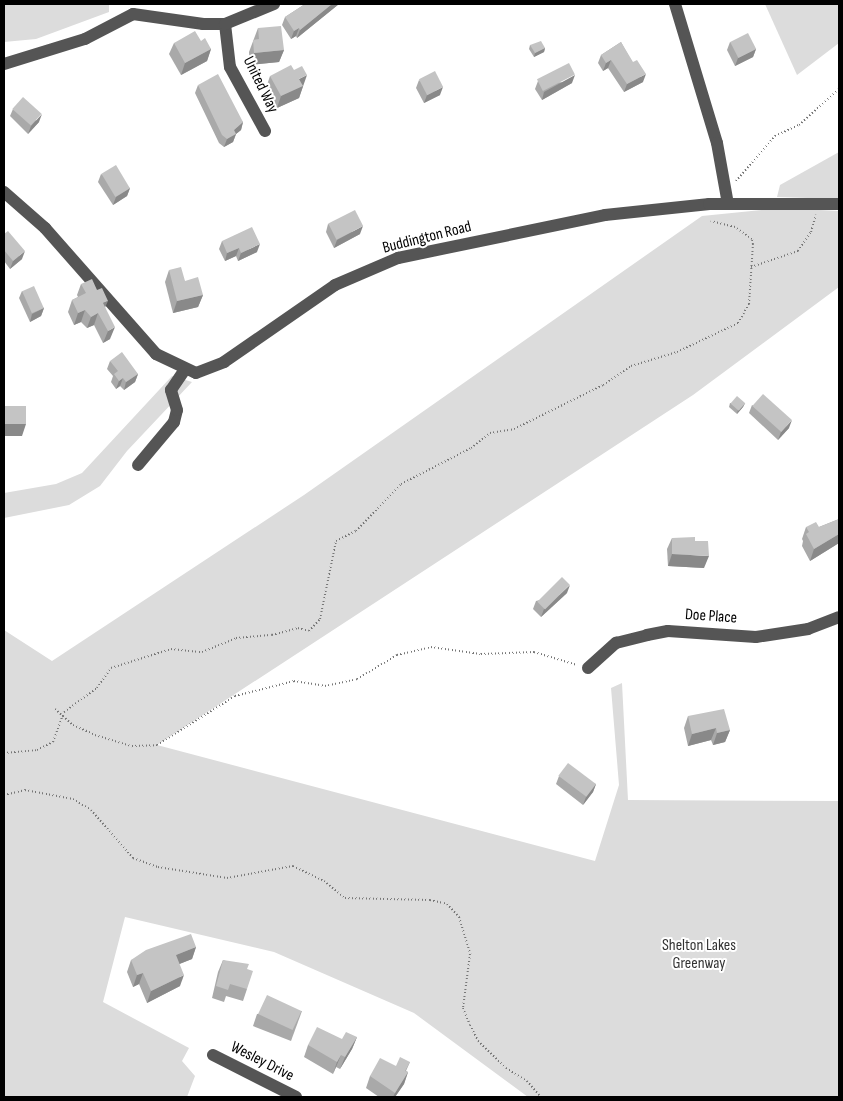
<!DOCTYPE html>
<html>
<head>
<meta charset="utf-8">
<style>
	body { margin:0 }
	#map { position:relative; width:843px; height:1101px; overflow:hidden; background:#fff; font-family:"Sofia Sans Condensed",sans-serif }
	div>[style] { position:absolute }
	.green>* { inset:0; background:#dcdcdc }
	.path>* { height:2px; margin-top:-1px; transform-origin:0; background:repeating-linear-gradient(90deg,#777 0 1px,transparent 0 3.5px) }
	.minor>* { height:12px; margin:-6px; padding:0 6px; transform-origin:6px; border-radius:6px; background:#555 }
	.wall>* { inset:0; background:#a9a9a9 }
	.shaded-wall>* { inset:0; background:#898989 }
	.building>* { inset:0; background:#c4c4c4; transform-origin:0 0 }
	span { translate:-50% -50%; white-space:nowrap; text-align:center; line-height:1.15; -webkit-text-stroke:4px #fff; paint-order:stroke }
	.street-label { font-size:16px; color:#000 }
	.park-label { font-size:16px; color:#333 }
	.frame { position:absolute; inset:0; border:5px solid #000; pointer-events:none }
</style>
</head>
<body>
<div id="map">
	<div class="green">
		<div style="clip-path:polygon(4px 4px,109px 4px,109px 12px,36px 39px,4px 42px)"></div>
		<div style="clip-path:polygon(765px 4px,839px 4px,839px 43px,797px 75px)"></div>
		<div style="clip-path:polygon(839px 152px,839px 199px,777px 197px,780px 185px)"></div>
		<div style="clip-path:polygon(782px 208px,839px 211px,839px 287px,693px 395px,157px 745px,595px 861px,619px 785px,611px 688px,622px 683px,628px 800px,839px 801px,839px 1097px,528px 1097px,414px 1013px,274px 952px,125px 917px,103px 1002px,189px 1048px,182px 1061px,195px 1076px,187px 1097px,4px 1097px,4px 630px,52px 661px,304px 495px,702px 216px)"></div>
		<div style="clip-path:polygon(172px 376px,192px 382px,127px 451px,100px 486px,69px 505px,4px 518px,4px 493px,56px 484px,82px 473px)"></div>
	</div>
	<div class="path">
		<div style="left:736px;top:181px;width:60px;rotate:-49.1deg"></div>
		<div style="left:775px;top:136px;width:26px;rotate:-25deg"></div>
		<div style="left:799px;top:125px;width:54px;rotate:-42deg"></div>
		<div style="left:751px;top:267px;width:50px;rotate:-18.8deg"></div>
		<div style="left:798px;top:251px;width:23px;rotate:-56deg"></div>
		<div style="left:811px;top:232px;width:18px;rotate:-74deg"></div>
		<div style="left:4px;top:666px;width:12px;rotate:90deg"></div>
		<div style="left:55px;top:709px;width:24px;rotate:42deg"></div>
		<div style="left:73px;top:725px;width:24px;rotate:24deg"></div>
		<div style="left:95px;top:735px;width:39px;rotate:17deg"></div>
		<div style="left:132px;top:746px;width:25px;rotate:-2deg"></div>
		<div style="left:157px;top:745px;width:92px;rotate:-32.1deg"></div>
		<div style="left:235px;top:696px;width:61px;rotate:-14.3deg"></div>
		<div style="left:294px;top:681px;width:31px;rotate:9deg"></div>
		<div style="left:325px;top:686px;width:33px;rotate:-12deg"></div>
		<div style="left:357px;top:679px;width:47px;rotate:-31deg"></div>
		<div style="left:397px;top:655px;width:35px;rotate:-13deg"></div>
		<div style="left:431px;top:647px;width:50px;rotate:8deg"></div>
		<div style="left:481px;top:654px;width:53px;rotate:-2.2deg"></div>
		<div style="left:534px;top:652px;width:45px;rotate:16.8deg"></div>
		<div style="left:4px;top:753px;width:33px;rotate:-5deg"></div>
		<div style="left:37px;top:750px;width:18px;rotate:-27deg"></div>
		<div style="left:53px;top:742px;width:32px;rotate:-70deg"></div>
		<div style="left:64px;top:712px;width:41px;rotate:-36deg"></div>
		<div style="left:97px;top:688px;width:24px;rotate:-55deg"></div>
		<div style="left:111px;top:668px;width:63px;rotate:-17.6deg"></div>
		<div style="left:171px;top:649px;width:31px;rotate:6deg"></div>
		<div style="left:202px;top:652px;width:37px;rotate:-22deg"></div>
		<div style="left:236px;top:638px;width:36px;rotate:-5deg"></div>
		<div style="left:272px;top:635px;width:27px;rotate:-15deg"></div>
		<div style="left:298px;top:628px;width:11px;rotate:15deg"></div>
		<div style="left:309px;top:631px;width:16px;rotate:-47deg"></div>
		<div style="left:320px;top:619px;width:80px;rotate:-78.4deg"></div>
		<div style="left:336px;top:541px;width:22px;rotate:-27deg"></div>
		<div style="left:356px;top:531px;width:65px;rotate:-46.2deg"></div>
		<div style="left:401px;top:484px;width:79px;rotate:-27.2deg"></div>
		<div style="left:471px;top:448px;width:24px;rotate:-38deg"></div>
		<div style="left:490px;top:433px;width:24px;rotate:-9deg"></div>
		<div style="left:514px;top:429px;width:99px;rotate:-26.3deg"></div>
		<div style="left:603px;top:385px;width:34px;rotate:-34deg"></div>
		<div style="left:631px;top:366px;width:48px;rotate:-16.9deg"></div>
		<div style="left:677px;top:352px;width:68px;rotate:-25.4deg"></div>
		<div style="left:738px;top:323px;width:22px;rotate:-60deg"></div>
		<div style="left:749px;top:304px;width:60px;rotate:-86.2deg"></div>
		<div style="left:753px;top:244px;width:5px;rotate:-101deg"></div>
		<div style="left:752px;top:239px;width:21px;rotate:-145deg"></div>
		<div style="left:735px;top:227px;width:25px;rotate:-166deg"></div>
		<div style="left:4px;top:795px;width:22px;rotate:-13deg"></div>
		<div style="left:25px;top:790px;width:49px;rotate:10.6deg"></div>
		<div style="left:73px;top:799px;width:21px;rotate:31deg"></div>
		<div style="left:91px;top:810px;width:64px;rotate:48.8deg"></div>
		<div style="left:133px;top:858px;width:27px;rotate:20deg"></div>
		<div style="left:158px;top:867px;width:70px;rotate:9.1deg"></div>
		<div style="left:227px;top:878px;width:67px;rotate:-10.3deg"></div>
		<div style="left:293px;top:866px;width:34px;rotate:26deg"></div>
		<div style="left:324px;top:881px;width:27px;rotate:39deg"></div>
		<div style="left:345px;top:898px;width:85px;rotate:1.3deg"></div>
		<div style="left:430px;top:900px;width:17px;rotate:13deg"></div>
		<div style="left:447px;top:904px;width:18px;rotate:47deg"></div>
		<div style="left:459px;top:917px;width:39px;rotate:73deg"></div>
		<div style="left:470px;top:954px;width:54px;rotate:97.4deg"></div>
		<div style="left:463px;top:1008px;width:18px;rotate:68deg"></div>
		<div style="left:470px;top:1025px;width:18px;rotate:63deg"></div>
		<div style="left:478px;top:1041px;width:39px;rotate:44deg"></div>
		<div style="left:506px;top:1068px;width:25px;rotate:32deg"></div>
		<div style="left:527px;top:1081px;width:21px;rotate:49deg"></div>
	</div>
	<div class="minor">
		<div style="left:675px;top:4px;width:145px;rotate:73.2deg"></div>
		<div style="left:717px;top:143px;width:62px;rotate:79.8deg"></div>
		<div style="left:225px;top:24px;width:43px;rotate:83.4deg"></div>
		<div style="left:230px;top:67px;width:73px;rotate:61.3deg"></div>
		<div style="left:4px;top:64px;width:85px;rotate:-17.2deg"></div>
		<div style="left:85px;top:39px;width:54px;rotate:-27.5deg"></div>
		<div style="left:133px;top:14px;width:71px;rotate:8.1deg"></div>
		<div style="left:203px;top:24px;width:22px"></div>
		<div style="left:225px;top:24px;width:53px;rotate:-22.2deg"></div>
		<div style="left:4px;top:192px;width:55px;rotate:41.3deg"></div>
		<div style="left:45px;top:228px;width:168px;rotate:48.6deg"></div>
		<div style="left:156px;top:354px;width:44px;rotate:25.4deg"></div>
		<div style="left:196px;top:373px;width:30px;rotate:-21deg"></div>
		<div style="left:224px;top:362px;width:135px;rotate:-34.7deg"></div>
		<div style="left:335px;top:285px;width:69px;rotate:-23.2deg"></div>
		<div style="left:398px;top:258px;width:211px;rotate:-11.7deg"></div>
		<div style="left:605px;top:215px;width:105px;rotate:-6deg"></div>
		<div style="left:709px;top:204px;width:130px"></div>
		<div style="left:138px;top:465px;width:56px;rotate:-50.1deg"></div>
		<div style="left:174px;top:422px;width:12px;rotate:-76deg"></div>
		<div style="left:177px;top:410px;width:21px;rotate:-107deg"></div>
		<div style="left:171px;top:390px;width:25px;rotate:-56deg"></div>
		<div style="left:588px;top:668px;width:38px;rotate:-42deg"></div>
		<div style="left:616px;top:643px;width:32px;rotate:-14deg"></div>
		<div style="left:647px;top:635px;width:21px;rotate:-11deg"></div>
		<div style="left:668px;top:631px;width:88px;rotate:3.9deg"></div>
		<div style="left:756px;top:637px;width:53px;rotate:-8.7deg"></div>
		<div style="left:808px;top:629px;width:33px;rotate:-21deg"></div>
		<div style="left:213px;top:1055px;width:93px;rotate:26.8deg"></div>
	</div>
	<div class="wall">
		<div style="clip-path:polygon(305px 4px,339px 4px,297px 38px,296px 36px,291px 39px,282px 25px,285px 17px)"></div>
		<div style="clip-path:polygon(258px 28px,284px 50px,279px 62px,250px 65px,249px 52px)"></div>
		<div style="clip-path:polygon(201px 41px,211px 49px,207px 61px,181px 75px,169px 54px,174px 43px)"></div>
		<div style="clip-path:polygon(621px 42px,643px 82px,624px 92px,608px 68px,603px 71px,598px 63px,601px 55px)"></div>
		<div style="clip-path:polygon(730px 42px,756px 49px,753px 57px,735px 66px,727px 50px)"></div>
		<div style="clip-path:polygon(530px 45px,545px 48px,544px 52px,534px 57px,529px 49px)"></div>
		<div style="clip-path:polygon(270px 76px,303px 86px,299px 98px,277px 108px,266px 88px)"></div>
		<div style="clip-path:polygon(419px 80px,440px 95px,424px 103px,416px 88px)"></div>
		<div style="clip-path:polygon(538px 81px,572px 83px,542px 100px,535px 89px)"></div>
		<div style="clip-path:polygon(198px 85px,243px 122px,241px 130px,236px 134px,233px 142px,224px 147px,219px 143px,195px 93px)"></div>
		<div style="clip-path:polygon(13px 109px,39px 122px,28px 134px,10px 116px)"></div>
		<div style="clip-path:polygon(101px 174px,130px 188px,127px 196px,113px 205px,98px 182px)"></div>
		<div style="clip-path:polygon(328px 224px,360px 234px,334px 248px,326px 232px)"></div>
		<div style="clip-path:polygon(4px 234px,22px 259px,10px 269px,4px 261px)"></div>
		<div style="clip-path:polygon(222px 241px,257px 252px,238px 261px,236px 256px,225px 261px,219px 249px)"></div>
		<div style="clip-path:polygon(169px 270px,185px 281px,203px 295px,198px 307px,173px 313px,165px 282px)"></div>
		<div style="clip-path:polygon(81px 284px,97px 290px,105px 307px,110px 339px,103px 343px,94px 325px,87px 328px,81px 322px,74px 325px,68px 312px,72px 300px,78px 297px,77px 295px)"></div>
		<div style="clip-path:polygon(22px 291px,44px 308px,41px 316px,30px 322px,19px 298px)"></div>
		<div style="clip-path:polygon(110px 361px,138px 374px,135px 382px,124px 390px,120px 386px,116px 389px,111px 382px,113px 376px,107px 369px)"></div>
		<div style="clip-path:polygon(730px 403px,745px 403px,743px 407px,737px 414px,729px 407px)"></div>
		<div style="clip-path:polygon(752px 405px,789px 428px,778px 440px,749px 413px)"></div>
		<div style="clip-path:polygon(839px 519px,839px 543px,810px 561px,802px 546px,803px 541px,802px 539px,806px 527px,819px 527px)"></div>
		<div style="clip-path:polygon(672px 538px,704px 568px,668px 566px,667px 549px)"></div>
		<div style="clip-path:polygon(567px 593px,541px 617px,533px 609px,536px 601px)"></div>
		<div style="clip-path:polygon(688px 716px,730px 730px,725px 742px,713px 745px,711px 740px,688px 746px,684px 728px)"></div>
		<div style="clip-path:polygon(559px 776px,596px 784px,593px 792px,583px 805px,556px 784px)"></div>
		<div style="clip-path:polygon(196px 947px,192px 959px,179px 964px,180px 986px,147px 1003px,139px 984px,133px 987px,127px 972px,131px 960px)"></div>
		<div style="clip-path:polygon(223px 960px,247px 969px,247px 989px,243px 1001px,226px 996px,224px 1002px,212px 998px,218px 972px)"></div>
		<div style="clip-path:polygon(302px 1011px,291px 1041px,253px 1026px,257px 1014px)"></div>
		<div style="clip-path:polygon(357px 1037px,352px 1049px,340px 1069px,336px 1067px,333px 1074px,304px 1057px,308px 1045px)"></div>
		<div style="clip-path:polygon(410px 1062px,406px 1071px,408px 1072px,404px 1084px,395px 1097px,379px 1097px,366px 1088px,370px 1076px,396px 1066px)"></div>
	</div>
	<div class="shaded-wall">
		<div style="clip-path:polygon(332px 4px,339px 4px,297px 38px,300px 30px)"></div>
		<div style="clip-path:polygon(299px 28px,296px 36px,291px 39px,294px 31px)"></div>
		<div style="clip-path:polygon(545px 48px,544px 52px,534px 57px,535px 53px)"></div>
		<div style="clip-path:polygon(211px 49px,207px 61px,181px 75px,185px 63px)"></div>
		<div style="clip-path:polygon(756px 49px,753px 57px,735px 66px,738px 58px)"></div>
		<div style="clip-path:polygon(284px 50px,279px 62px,250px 65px,254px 53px)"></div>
		<div style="clip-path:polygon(611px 60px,608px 68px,603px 71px,606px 63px)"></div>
		<div style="clip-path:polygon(646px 74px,643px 82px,624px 92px,627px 84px)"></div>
		<div style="clip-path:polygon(307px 75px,299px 98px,277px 108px,281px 96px,299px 79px)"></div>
		<div style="clip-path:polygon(575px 75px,572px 83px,542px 100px,544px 92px)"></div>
		<div style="clip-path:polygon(443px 87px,440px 95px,424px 103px,427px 95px)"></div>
		<div style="clip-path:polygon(42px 114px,39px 122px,28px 134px,31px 126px)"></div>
		<div style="clip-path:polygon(243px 122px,241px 130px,236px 134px,233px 142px,224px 147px,227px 139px,234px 130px)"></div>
		<div style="clip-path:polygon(130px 188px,127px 196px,113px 205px,116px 197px)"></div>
		<div style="clip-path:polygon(363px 226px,360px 234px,334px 248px,337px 240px)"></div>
		<div style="clip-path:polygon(260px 244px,257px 252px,238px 261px,241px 253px)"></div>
		<div style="clip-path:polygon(239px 248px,236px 256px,225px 261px,227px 253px)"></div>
		<div style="clip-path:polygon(25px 251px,22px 259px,10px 269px,13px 261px)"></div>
		<div style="clip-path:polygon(203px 295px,198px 307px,173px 313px,177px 301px)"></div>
		<div style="clip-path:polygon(108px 301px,103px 312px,103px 303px)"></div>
		<div style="clip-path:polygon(44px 308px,41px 316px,30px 322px,32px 314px)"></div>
		<div style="clip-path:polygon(85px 310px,81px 322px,74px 325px,78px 313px)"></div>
		<div style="clip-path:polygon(98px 313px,94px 325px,87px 328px,91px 317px)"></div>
		<div style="clip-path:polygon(115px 327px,110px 339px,103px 343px,108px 331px)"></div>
		<div style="clip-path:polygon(138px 374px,135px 382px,124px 390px,126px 382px)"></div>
		<div style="clip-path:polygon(123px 378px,120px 386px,116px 389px,119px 381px)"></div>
		<div style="clip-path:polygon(745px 403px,743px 407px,737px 414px,738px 410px)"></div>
		<div style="clip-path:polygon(792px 420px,789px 428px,778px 440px,781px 432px)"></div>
		<div style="clip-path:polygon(4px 424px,26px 424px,22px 436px,4px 436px)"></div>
		<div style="clip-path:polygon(839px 534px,839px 543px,810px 561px,814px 549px)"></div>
		<div style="clip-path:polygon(672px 554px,709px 556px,704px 568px,668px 566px)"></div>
		<div style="clip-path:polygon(570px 585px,567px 593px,541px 617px,544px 609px)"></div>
		<div style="clip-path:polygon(716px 728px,711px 740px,688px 746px,692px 734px)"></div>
		<div style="clip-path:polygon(730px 730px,725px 742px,713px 745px,717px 733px)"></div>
		<div style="clip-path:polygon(596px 784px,593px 792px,583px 805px,586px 797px)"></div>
		<div style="clip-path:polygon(196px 947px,192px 959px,172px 967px,176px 955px)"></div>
		<div style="clip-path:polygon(143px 973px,139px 984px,133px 987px,137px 975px)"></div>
		<div style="clip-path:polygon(184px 975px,180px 986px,147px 1003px,151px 991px)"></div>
		<div style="clip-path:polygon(357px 1037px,352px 1049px,340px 1069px,345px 1057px)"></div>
		<div style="clip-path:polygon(341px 1055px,336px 1067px,333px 1074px,337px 1062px)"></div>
		<div style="clip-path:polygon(408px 1072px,404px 1084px,395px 1097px,393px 1097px,395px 1093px)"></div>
	</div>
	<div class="building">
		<div style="clip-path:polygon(305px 4px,332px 4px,300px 30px,299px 28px,294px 31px,285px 17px)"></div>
		<div style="clip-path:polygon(281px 26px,284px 50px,254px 53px,253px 40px,259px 39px,258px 28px)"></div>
		<div style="clip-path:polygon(195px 31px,201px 41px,205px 38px,211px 49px,185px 63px,174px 43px)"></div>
		<div style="left:748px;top:33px;width:18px;height:20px;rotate:63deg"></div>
		<div style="clip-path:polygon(541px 41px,545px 48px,535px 53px,530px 45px)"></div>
		<div style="clip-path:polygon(621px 42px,633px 62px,637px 60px,646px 74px,627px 84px,611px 60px,606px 63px,601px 55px)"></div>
		<div style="left:569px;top:63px;width:13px;height:36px;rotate:63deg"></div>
		<div style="clip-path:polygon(291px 65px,294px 70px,302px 66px,307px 75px,299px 79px,303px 86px,281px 96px,270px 76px)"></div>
		<div style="left:435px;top:71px;width:18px;height:18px;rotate:63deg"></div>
		<div style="clip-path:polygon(218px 74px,243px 122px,234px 130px,236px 134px,227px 139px,222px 135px,198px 85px)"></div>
		<div style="left:23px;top:97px;width:25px;height:16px;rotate:42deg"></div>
		<div style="left:116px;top:165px;width:27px;height:17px;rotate:59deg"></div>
		<div style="left:355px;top:210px;width:18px;height:30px;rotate:63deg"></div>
		<div style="clip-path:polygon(252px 227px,260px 244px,241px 253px,239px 248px,227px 253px,222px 241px)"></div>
		<div style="clip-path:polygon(8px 231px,25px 251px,13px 261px,4px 250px,4px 234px)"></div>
		<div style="clip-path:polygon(181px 267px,185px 281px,198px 277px,203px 295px,177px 301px,169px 270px)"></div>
		<div style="clip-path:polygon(92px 279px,97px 290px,102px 288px,108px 301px,103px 303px,115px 327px,108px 331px,98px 313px,91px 317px,85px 310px,78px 313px,72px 300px,86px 293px,81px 284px)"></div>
		<div style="left:34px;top:286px;width:24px;height:13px;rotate:66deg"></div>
		<div style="clip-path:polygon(122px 352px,138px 374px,126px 382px,123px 378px,119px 381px,114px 374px,118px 371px,110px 361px)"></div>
		<div style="left:763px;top:394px;width:39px;height:16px;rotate:42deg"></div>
		<div style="left:737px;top:396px;width:11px;height:10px;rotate:41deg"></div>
		<div style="left:4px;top:406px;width:22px;height:18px"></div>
		<div style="clip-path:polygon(839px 519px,839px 534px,814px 549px,806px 534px,809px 532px,806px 527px,816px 522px,819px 527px)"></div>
		<div style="clip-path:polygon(695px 537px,695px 541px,708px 541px,709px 556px,672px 554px,672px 538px)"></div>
		<div style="left:562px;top:577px;width:11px;height:35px;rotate:45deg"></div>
		<div style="clip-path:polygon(724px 709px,730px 730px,717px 733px,716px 728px,692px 734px,688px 716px)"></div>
		<div style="left:568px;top:763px;width:35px;height:16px;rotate:37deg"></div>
		<div style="clip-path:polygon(191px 934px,196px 947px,176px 955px,184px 975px,151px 991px,143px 973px,137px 975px,131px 960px,146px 950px)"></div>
		<div style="clip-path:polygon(223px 960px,249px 964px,247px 969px,253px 971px,247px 989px,230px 984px,228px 990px,216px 986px)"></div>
		<div style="left:267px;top:995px;width:38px;height:21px;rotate:25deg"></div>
		<div style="clip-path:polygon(317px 1027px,342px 1039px,346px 1032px,357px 1037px,345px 1057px,341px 1055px,337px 1062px,308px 1045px)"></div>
		<div style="clip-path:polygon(400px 1057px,410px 1062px,405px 1071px,408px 1072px,395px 1093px,370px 1076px,380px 1058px,396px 1066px)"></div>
	</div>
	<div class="street-label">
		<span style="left:260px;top:85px;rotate:64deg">United Way</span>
		<span style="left:427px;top:238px;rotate:-14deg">Buddington Road</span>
		<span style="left:711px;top:617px;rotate:4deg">Doe Place</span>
		<span style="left:262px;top:1062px;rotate:27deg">Wesley Drive</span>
	</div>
	<div class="park-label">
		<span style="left:699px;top:955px">Shelton Lakes<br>Greenway</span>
	</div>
	<div class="frame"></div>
</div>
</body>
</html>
